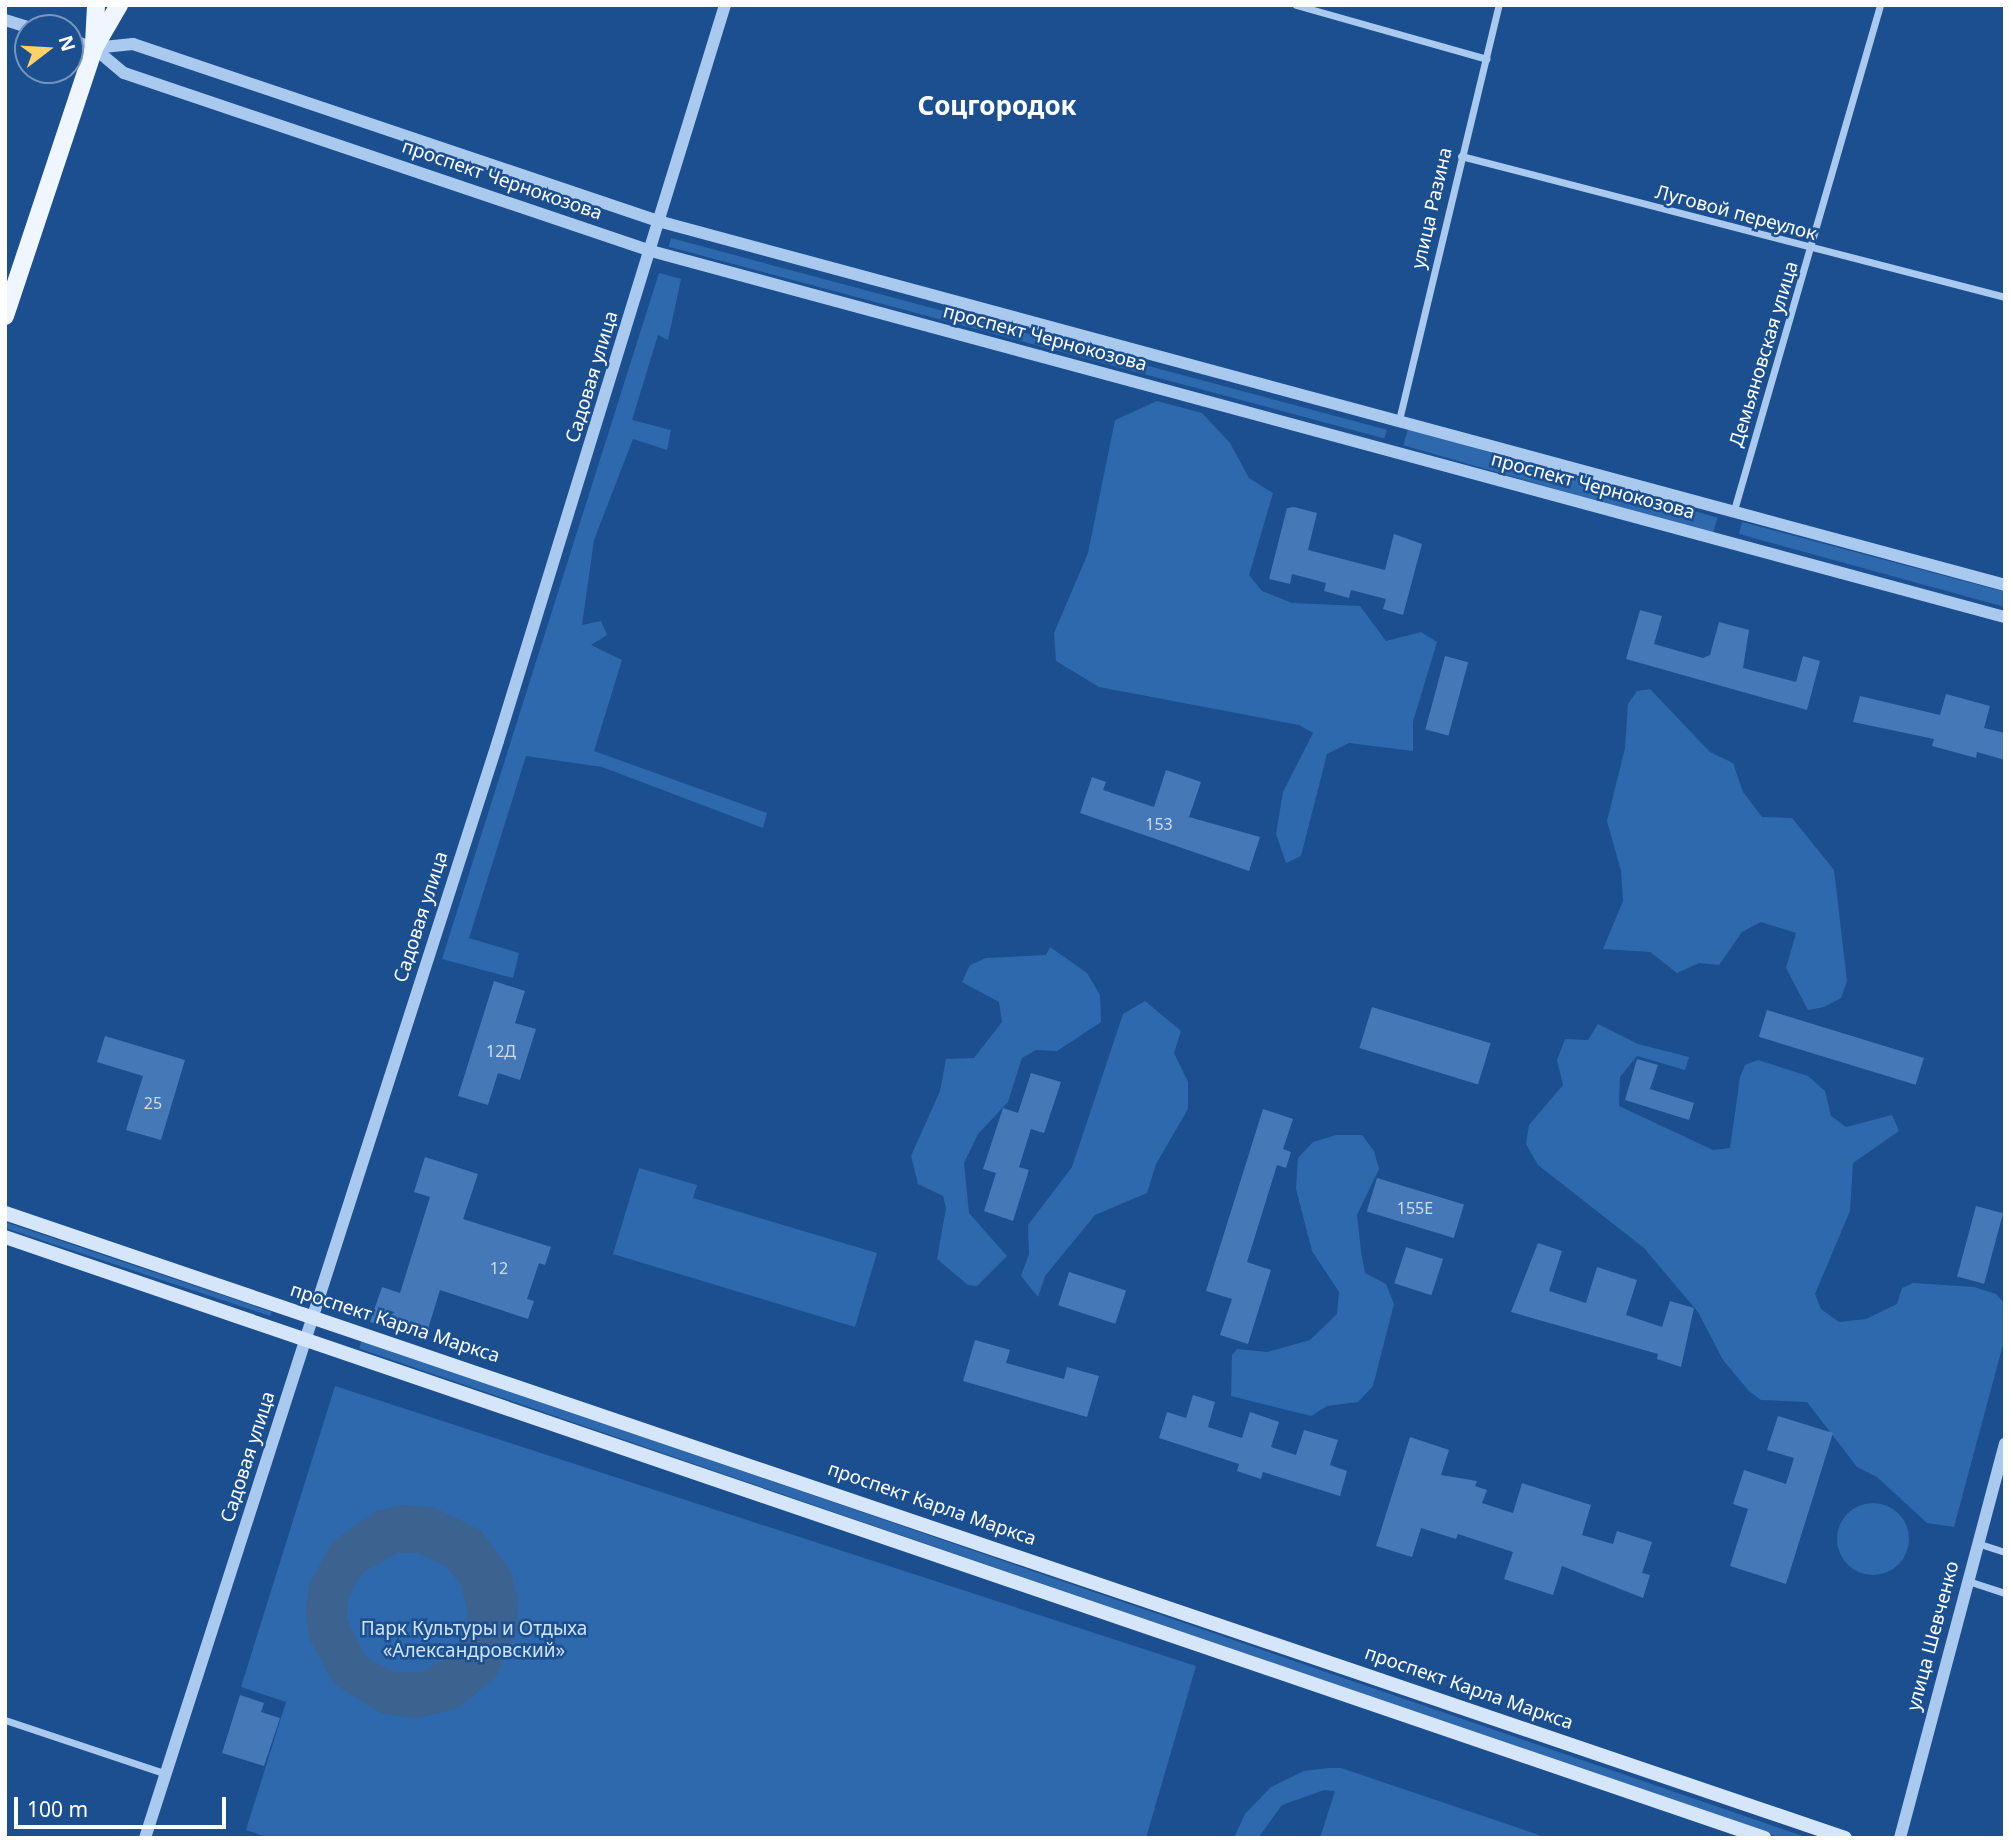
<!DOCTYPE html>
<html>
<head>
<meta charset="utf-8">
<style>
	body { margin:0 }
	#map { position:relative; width:2010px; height:1843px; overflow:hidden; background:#1b4f8f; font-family:"Noto Sans",sans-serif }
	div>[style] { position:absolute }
	.green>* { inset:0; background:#2e69ad; transform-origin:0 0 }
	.round { border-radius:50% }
	.water>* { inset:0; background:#3c6290 }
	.building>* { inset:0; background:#4478b7; transform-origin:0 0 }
	.minor>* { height:7px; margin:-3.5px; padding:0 3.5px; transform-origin:3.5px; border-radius:3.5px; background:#a9c9ee }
	.tertiary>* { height:12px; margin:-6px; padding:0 6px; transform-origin:6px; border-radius:6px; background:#a9c9ee }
	.secondary>* { height:14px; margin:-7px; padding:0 7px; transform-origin:7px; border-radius:7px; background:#d6e6fa }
	.primary>* { height:18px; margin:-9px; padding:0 9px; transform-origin:9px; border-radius:9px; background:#f0f6ff }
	span { translate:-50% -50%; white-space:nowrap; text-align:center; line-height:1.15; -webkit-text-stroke:5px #1b4f8f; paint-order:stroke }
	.number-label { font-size:16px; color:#d0dded }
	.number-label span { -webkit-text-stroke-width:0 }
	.street-label { font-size:19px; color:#fff }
	.park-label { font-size:19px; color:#cfe3fa }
	.district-label { font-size:26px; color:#fff; font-weight:700 }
	.frame { position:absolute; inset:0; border:7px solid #fff; pointer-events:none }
	.north { position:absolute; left:14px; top:14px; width:70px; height:70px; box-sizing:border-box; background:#1b4f8f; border:2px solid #7695bc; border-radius:50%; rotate:73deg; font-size:19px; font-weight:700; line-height:28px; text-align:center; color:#fff }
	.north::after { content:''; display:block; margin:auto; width:24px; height:32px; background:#ffd166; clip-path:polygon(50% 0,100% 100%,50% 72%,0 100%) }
	.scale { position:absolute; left:14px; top:1797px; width:212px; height:32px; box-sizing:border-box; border:4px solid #fff; border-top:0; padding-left:9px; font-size:21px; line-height:24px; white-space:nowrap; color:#fff; -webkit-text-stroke:5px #1b4f8f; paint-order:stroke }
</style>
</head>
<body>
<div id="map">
	<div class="green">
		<div style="left:671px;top:238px;width:741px;height:9px;rotate:15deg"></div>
		<div style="clip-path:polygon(659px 273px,681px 279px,668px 340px,658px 335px,632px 420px,671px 430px,667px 450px,633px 439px,594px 540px,582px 625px,601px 621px,607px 635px,591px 645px,622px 660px,594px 751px,767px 813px,763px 828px,602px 767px,526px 756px,469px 938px,519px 953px,513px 978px,442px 959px)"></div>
		<div style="clip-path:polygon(1157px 401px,1202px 413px,1230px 443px,1249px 478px,1273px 493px,1249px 575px,1262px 591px,1292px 603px,1360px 606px,1386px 641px,1421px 632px,1437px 642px,1413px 722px,1413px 751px,1349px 743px,1327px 754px,1301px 856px,1286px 863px,1276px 834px,1283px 792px,1313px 733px,1299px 725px,1099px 687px,1056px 661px,1054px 633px,1088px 553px,1115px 420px)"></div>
		<div style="left:1408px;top:429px;width:322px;height:17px;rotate:16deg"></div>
		<div style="clip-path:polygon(1742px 522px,2005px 592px,2005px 607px,1739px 534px)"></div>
		<div style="clip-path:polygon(1650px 689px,1710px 752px,1733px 763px,1743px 792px,1762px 817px,1792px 818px,1834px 870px,1847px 981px,1841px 998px,1824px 1007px,1808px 1010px,1786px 968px,1796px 933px,1761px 922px,1742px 932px,1719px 965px,1699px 963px,1677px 973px,1650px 952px,1603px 949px,1623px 901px,1621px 871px,1607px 821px,1625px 748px,1628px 704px,1637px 691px)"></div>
		<div style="clip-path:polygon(1050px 947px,1087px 973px,1100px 995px,1101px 1022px,1057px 1051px,1036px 1050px,1022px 1058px,1008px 1102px,978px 1134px,964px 1163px,969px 1213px,1007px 1256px,977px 1286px,968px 1285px,937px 1259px,946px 1208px,943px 1196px,918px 1184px,911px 1156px,940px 1091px,946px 1059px,974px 1058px,1002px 1022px,999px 1002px,962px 982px,970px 965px,986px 958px,1046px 955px)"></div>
		<div style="clip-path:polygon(1145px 1001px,1181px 1031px,1174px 1053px,1188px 1082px,1188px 1109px,1156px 1164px,1147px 1193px,1095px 1215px,1045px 1276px,1038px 1297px,1021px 1276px,1029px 1254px,1028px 1225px,1072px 1167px,1123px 1014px)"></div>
		<div style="clip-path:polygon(1598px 1024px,1638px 1044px,1689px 1057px,1685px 1070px,1637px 1056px,1620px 1077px,1619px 1106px,1713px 1150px,1730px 1148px,1740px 1077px,1745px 1065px,1758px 1060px,1808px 1076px,1825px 1091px,1831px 1116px,1846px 1127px,1892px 1115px,1899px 1131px,1853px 1163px,1850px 1211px,1815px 1294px,1821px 1309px,1839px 1322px,1866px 1319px,1897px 1304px,1902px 1288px,1913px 1283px,1974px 1287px,1996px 1294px,2005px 1304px,2005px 1337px,1954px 1527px,1927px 1523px,1877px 1477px,1857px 1467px,1807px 1402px,1761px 1400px,1749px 1391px,1723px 1360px,1698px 1312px,1644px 1248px,1538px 1165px,1526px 1144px,1529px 1125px,1563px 1085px,1557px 1060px,1565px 1039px,1588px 1040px)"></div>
		<div style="clip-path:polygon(1336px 1135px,1362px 1135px,1374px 1151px,1379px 1169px,1357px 1215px,1361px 1251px,1365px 1273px,1386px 1284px,1394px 1304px,1373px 1386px,1358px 1402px,1327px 1406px,1311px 1416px,1231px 1396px,1232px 1355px,1237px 1349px,1267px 1352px,1310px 1340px,1337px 1314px,1339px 1292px,1312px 1251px,1296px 1189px,1298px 1158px,1313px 1142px)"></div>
		<div style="clip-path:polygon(639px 1168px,697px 1185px,693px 1198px,877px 1253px,855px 1327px,613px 1254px)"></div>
		<div style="clip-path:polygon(5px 1222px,272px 1312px,270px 1316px,5px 1228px)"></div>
		<div style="left:362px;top:1340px;width:1541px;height:9px;rotate:19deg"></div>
		<div style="clip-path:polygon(335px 1386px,1196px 1666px,1146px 1838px,270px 1838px,246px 1830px,286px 1702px,241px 1687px)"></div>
		<div class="round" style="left:1837px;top:1503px;width:72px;height:72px"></div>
		<div style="clip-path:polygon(1329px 1768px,1341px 1768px,1548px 1838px,1320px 1838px,1335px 1791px,1324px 1790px,1282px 1805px,1258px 1838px,1234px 1838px,1245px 1814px,1271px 1787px,1304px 1771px)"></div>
	</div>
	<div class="water">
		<div style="clip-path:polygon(evenodd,403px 1505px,435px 1508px,480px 1530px,511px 1571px,518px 1600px,517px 1631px,495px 1678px,458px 1708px,418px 1718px,382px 1714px,334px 1684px,309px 1638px,306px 1609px,309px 1585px,332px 1542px,374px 1512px,403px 1505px,398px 1553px,418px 1553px,446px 1566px,461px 1585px,468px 1613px,463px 1636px,448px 1657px,421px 1672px,394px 1672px,366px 1657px,347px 1619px,348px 1598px,362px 1573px,398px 1553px)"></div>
	</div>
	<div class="building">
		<div style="clip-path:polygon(1294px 507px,1317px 513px,1308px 550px,1385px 570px,1394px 534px,1422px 544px,1403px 615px,1383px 609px,1386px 599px,1351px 590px,1349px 598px,1324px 591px,1326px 583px,1292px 574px,1290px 584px,1269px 579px,1287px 508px)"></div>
		<div style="clip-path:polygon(1640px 610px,1662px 616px,1654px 644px,1703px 658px,1710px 655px,1719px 622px,1749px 630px,1743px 668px,1796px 682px,1803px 656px,1820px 661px,1807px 710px,1626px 659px)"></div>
		<div style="left:1445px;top:656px;width:24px;height:76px;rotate:15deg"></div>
		<div style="clip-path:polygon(1946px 694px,1990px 706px,1984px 728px,2005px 733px,2005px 760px,1977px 752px,1976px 758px,1932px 746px,1934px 739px,1853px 722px,1860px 696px,1940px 715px)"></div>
		<div style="clip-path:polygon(1166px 770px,1201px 782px,1189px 817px,1260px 837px,1249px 871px,1080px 813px,1092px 777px,1106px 782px,1103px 790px,1154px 807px)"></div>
		<div style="clip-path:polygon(494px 981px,525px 991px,515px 1023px,536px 1029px,520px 1080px,498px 1073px,488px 1105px,458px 1096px)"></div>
		<div style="left:1372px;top:1007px;width:124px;height:43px;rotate:17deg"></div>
		<div style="left:1767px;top:1010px;width:164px;height:28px;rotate:17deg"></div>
		<div style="clip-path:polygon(105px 1036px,185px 1060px,161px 1140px,126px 1130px,143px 1076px,97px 1062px)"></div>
		<div style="clip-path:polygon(1637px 1059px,1658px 1065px,1650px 1089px,1694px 1103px,1689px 1120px,1625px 1100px)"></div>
		<div style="clip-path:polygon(1031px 1073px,1061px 1082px,1044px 1133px,1031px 1129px,1019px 1167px,1029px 1170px,1013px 1221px,984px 1211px,996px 1173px,983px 1169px,1003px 1108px,1018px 1113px)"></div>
		<div style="clip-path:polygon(1263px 1109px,1293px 1119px,1283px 1149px,1291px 1152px,1286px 1168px,1277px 1165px,1247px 1262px,1271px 1270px,1248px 1344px,1220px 1335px,1232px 1299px,1206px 1291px)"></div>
		<div style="clip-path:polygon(425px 1157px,478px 1174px,463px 1219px,551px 1247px,545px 1265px,539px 1263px,527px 1299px,534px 1301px,528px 1319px,440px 1290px,425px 1339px,370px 1322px,382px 1287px,400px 1293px,430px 1197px,414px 1192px)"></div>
		<div style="left:1377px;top:1178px;width:91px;height:35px;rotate:17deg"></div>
		<div style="left:1976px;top:1206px;width:28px;height:73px;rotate:15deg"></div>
		<div style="clip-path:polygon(1538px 1243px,1562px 1251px,1549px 1291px,1586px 1303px,1597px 1267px,1637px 1280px,1626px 1315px,1662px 1327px,1670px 1301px,1694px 1308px,1681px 1367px,1657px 1359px,1658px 1354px,1511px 1312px)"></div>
		<div style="left:1406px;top:1247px;width:39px;height:38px;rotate:18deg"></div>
		<div style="left:1069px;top:1272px;width:60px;height:35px;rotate:18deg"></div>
		<div style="clip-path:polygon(975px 1340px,1010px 1350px,1006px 1363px,1064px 1379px,1067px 1367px,1099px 1376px,1087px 1417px,963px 1381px)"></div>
		<div style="clip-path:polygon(1193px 1395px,1215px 1402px,1208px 1427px,1242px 1438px,1250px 1412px,1279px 1422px,1271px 1447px,1296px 1455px,1304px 1430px,1338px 1440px,1330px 1465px,1347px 1471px,1340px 1496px,1263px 1472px,1261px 1479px,1237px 1471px,1239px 1464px,1159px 1438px,1167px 1412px,1186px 1418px)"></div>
		<div style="clip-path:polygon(1778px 1416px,1833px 1433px,1786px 1584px,1730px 1566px,1748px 1509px,1733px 1504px,1744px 1470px,1786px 1484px,1794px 1458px,1767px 1450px)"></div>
		<div style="clip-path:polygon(1410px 1437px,1449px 1450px,1441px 1475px,1477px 1481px,1475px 1486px,1487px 1490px,1482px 1503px,1513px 1513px,1522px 1483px,1591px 1505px,1582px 1535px,1613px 1544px,1617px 1531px,1652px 1542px,1642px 1573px,1650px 1575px,1643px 1598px,1562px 1566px,1553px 1595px,1504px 1579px,1513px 1552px,1458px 1534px,1456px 1539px,1421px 1528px,1412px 1557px,1376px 1546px)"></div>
		<div style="clip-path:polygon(240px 1695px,264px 1703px,261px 1712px,280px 1718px,264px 1766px,222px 1753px)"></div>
	</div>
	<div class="minor">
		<div style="left:1296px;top:5px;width:198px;rotate:15.8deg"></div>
		<div style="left:1461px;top:156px;width:562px;rotate:14.53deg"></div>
		<div style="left:1399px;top:420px;width:427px;rotate:-76.5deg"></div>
		<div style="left:1734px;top:510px;width:526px;rotate:-73.87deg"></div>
		<div style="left:1977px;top:1543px;width:29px;rotate:18deg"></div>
		<div style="left:1968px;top:1581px;width:39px;rotate:18deg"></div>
		<div style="left:5px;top:1720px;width:170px;rotate:18.5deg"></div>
	</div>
	<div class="tertiary">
		<div style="left:5px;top:20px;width:27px;rotate:17deg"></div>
		<div style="left:70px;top:40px;width:25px;rotate:18deg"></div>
		<div style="left:94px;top:48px;width:39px;rotate:40deg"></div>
		<div style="left:124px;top:73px;width:556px;rotate:18.66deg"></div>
		<div style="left:651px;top:251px;width:1403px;rotate:15.13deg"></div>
		<div style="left:94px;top:48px;width:39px;rotate:-6deg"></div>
		<div style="left:133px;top:44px;width:554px;rotate:18.63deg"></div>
		<div style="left:658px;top:221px;width:1395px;rotate:15.12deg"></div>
		<div style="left:145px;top:1838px;width:1152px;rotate:-72.16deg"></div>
		<div style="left:498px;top:741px;width:770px;rotate:-72.86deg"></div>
		<div style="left:1900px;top:1838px;width:408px;rotate:-75.1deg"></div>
	</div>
	<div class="secondary">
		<div style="left:5px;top:1213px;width:1943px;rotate:18.76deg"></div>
		<div style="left:5px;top:1237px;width:1859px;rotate:18.86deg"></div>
	</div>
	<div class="primary">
		<div style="left:94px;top:44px;width:39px;rotate:-87deg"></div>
		<div style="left:5px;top:316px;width:282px;rotate:-71.6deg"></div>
		<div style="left:94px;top:48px;width:50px;rotate:-59.8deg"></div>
	</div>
	<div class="number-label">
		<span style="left:1159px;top:824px">153</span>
		<span style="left:501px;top:1051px">12Д</span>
		<span style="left:153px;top:1103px">25</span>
		<span style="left:1415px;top:1208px">155Е</span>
		<span style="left:499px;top:1268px">12</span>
	</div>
	<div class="street-label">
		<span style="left:502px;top:180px;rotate:19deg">проспект Чернокозова</span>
		<span style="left:1432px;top:208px;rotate:-77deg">улица Разина</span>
		<span style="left:1736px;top:213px;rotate:15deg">Луговой переулок</span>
		<span style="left:1045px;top:338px;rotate:15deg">проспект Чернокозова</span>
		<span style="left:1764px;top:354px;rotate:-73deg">Демьяновская улица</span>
		<span style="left:592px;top:377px;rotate:-73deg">Садовая улица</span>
		<span style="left:1593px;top:486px;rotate:15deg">проспект Чернокозова</span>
		<span style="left:421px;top:917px;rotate:-72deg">Садовая улица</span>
		<span style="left:395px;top:1323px;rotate:18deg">проспект Карла Маркса</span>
		<span style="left:248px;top:1457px;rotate:-72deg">Садовая улица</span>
		<span style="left:932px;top:1504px;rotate:19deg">проспект Карла Маркса</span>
		<span style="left:1933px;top:1636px;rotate:-75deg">улица Шевченко</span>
		<span style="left:1469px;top:1688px;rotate:19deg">проспект Карла Маркса</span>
	</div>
	<div class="park-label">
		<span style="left:474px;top:1640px">Парк Культуры и Отдыха<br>«Александровский»</span>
	</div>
	<div class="district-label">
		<span style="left:997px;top:106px">Соцгородок</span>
	</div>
	<div class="frame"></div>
	<div class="north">N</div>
	<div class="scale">100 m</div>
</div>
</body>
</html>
